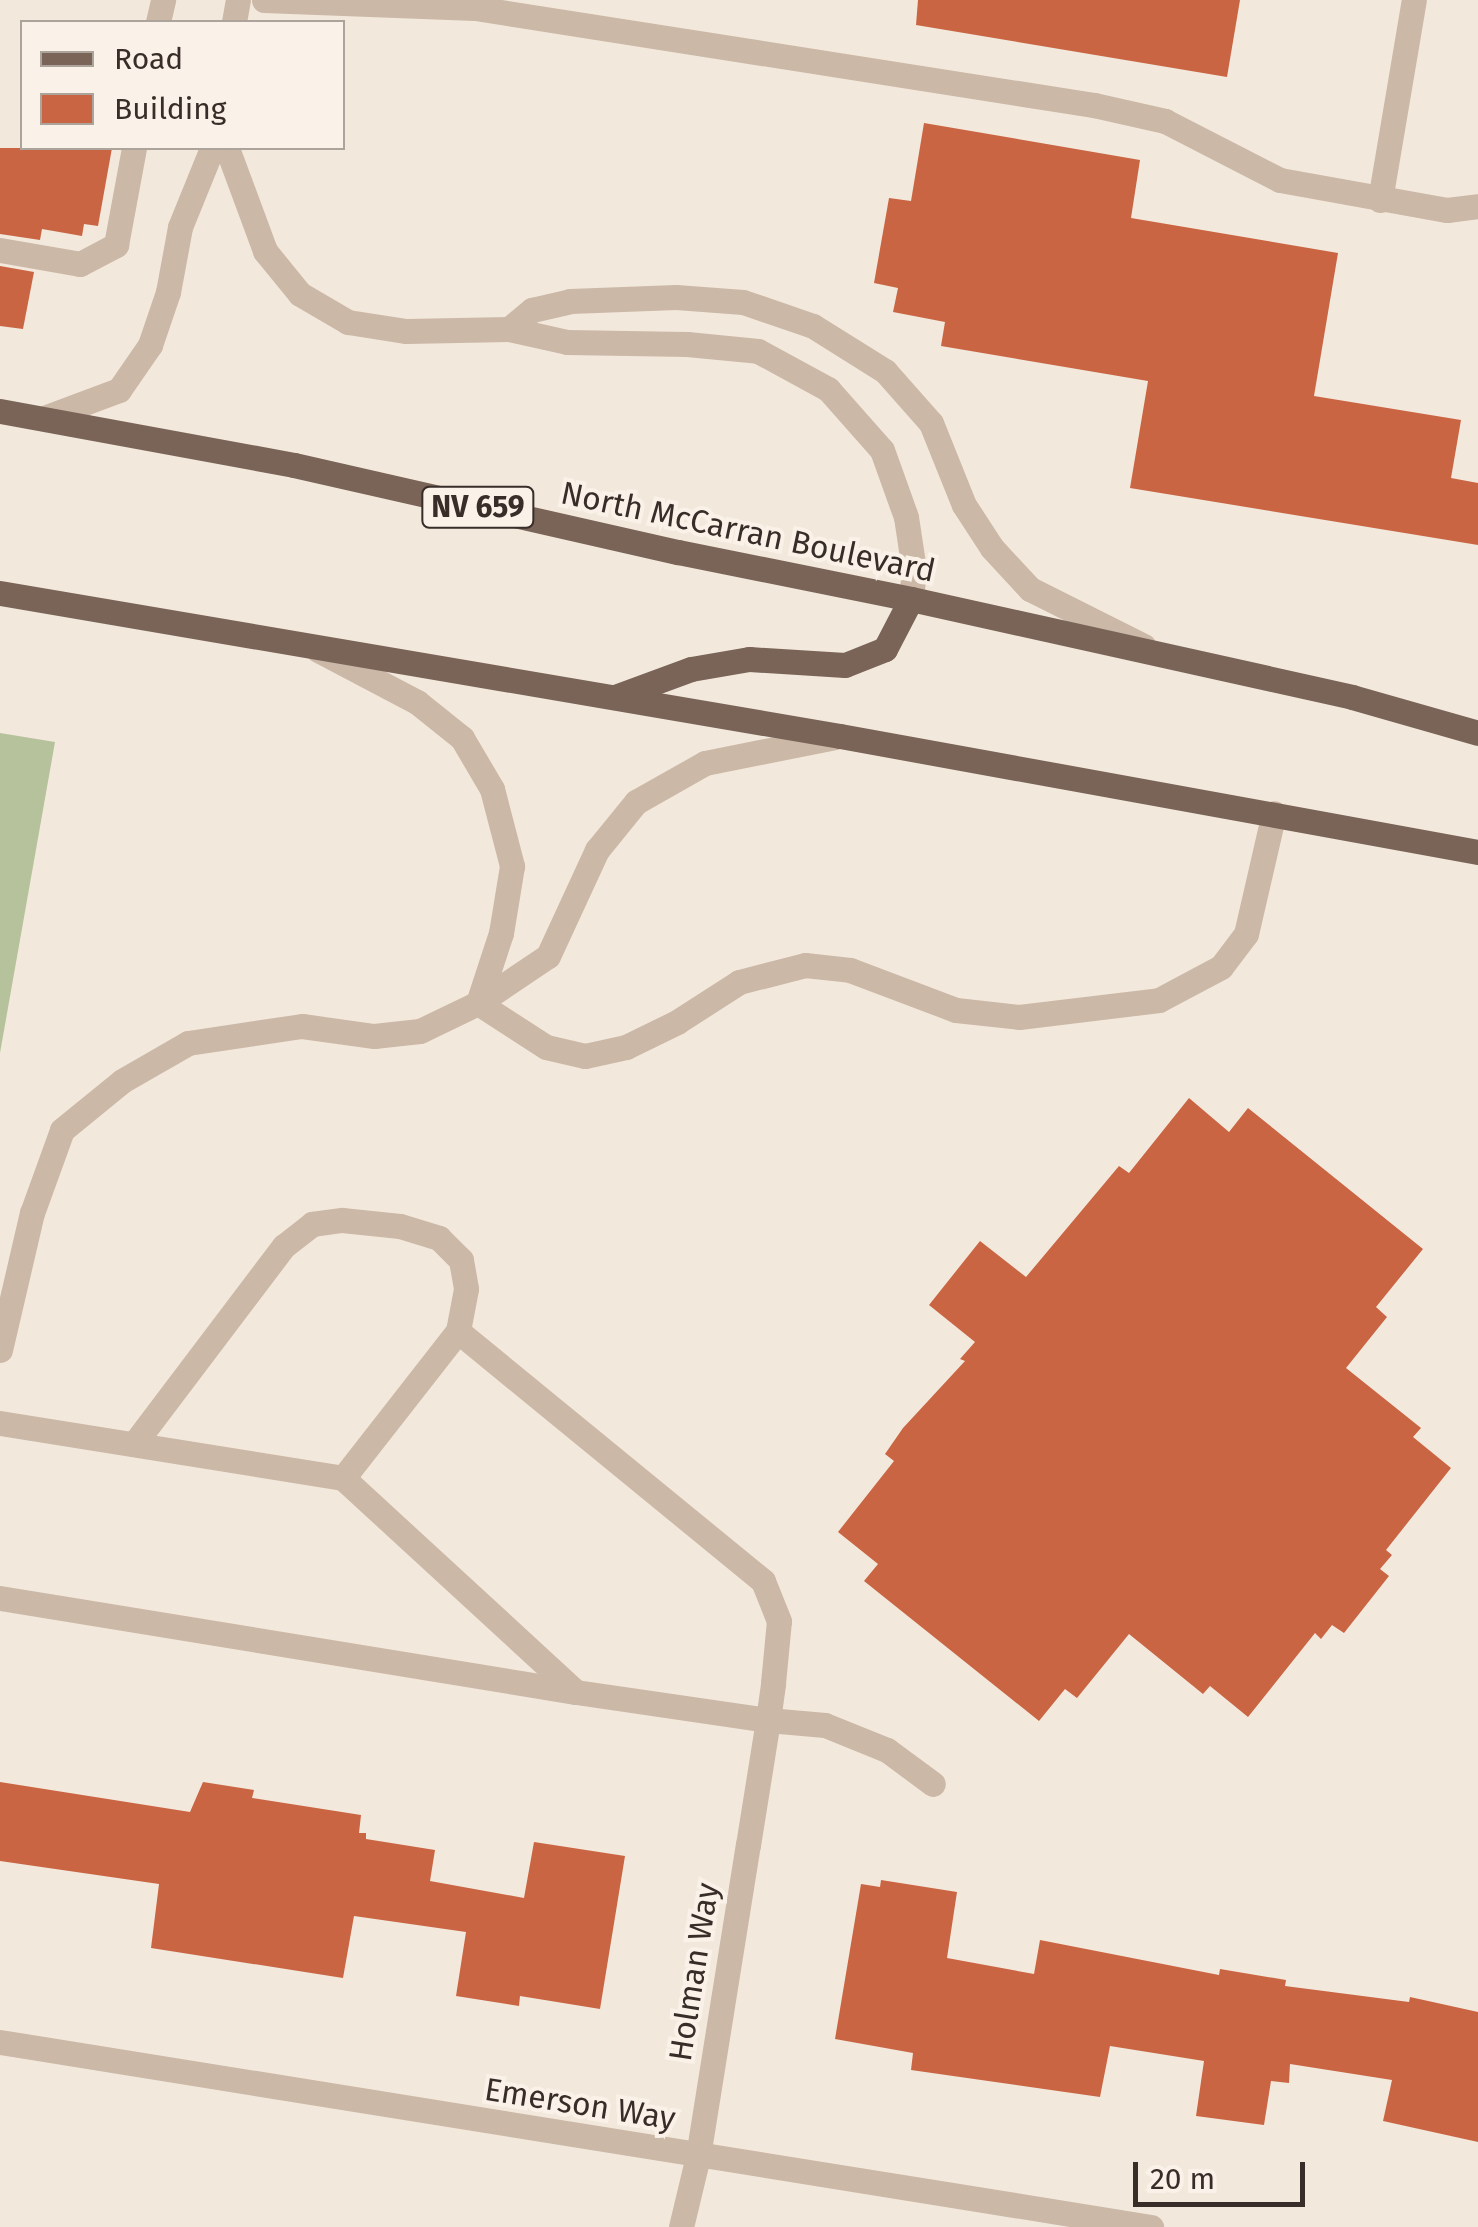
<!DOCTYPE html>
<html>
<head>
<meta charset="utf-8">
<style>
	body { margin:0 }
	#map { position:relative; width:1478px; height:2227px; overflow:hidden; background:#f3e8dc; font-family:"Fira Sans",sans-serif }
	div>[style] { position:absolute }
	.green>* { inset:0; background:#b5c29b }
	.building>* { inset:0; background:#ca6543 }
	.lane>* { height:25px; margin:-12.5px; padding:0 12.5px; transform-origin:12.5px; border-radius:12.5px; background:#cbb8a7 }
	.street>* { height:25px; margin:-12.5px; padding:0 12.5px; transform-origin:12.5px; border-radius:12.5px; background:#cbb8a7 }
	.primary>* { height:25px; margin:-12.5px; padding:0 12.5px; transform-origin:12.5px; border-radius:12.5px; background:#7a6458 }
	span { translate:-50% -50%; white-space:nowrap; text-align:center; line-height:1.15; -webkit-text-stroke:8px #faf2e8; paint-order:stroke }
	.shield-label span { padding:2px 8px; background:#faf2e8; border:2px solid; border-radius:8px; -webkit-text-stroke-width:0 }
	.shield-label { font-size:30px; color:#382d28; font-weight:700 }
	.street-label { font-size:32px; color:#382d28 }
	.legend { position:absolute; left:20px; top:20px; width:325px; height:130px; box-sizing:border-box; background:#faf2e8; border:2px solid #aca39b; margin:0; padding:12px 18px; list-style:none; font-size:30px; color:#382d28 }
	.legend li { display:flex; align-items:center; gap:20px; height:50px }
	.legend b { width:50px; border:2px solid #aca39b }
	.scale { position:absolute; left:1133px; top:2162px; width:172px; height:45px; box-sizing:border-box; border:5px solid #382d28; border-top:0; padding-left:12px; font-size:30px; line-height:35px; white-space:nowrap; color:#382d28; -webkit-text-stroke:8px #faf2e8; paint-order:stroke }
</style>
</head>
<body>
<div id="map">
	<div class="green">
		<div style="clip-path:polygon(0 733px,55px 742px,0 1053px)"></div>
	</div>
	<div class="building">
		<div style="clip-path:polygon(918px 0,1240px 0,1227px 77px,916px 25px)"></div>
		<div style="clip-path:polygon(924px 123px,1140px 160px,1131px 218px,1338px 253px,1314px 396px,1461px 420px,1451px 478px,1478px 483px,1478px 545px,1130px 488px,1148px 381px,941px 346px,945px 322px,893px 312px,898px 288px,874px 283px,889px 198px,911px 201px)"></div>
		<div style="clip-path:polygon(0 148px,112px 148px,98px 226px,84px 224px,82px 236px,42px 229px,40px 240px,0 234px)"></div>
		<div style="clip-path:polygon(0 266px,34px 272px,23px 329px,0 326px)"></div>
		<div style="clip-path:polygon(1189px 1098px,1229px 1132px,1248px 1108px,1423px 1249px,1376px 1307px,1387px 1317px,1346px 1368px,1421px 1428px,1413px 1437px,1451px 1468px,1386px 1550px,1392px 1555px,1380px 1569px,1389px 1576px,1344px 1633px,1332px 1625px,1321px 1639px,1315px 1633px,1248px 1717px,1210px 1686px,1203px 1694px,1129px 1634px,1077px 1698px,1065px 1689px,1039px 1721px,864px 1581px,878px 1564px,838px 1532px,894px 1461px,885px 1454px,903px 1428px,965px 1361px,960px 1359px,975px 1342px,929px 1305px,980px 1241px,1026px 1277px,1119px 1166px,1129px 1173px)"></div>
		<div style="clip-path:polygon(0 1782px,190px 1812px,203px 1782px,254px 1790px,252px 1798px,361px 1815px,359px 1833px,366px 1833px,366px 1839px,435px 1850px,430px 1881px,524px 1898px,534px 1842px,625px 1856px,600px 2009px,520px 1996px,519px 2006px,456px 1996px,466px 1932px,354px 1916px,343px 1978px,151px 1948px,159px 1884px,0 1861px)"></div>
		<div style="clip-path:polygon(881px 1880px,957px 1892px,947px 1958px,1034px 1974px,1040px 1940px,1219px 1975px,1220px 1969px,1286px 1980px,1285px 1986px,1409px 2002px,1410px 1997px,1478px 2012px,1478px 2142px,1383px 2121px,1392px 2080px,1290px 2064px,1289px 2083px,1271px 2081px,1264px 2125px,1196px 2116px,1204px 2061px,1110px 2046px,1100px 2097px,911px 2070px,913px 2053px,835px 2039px,861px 1884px,880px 1887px)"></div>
	</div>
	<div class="lane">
		<div style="left:264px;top:0;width:211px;rotate:2.2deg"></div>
		<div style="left:475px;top:8px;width:627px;rotate:8.91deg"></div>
		<div style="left:1094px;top:105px;width:73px;rotate:12.7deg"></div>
		<div style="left:1165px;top:121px;width:129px;rotate:27.2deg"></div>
		<div style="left:1280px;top:180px;width:170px;rotate:10.2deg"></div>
		<div style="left:1447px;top:210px;width:31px;rotate:-7deg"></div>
		<div style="left:158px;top:22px;width:23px;rotate:-77deg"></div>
		<div style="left:234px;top:22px;width:22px;rotate:-80deg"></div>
		<div style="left:227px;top:148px;width:110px;rotate:69.7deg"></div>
		<div style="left:265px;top:251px;width:55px;rotate:50.9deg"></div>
		<div style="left:300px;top:294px;width:56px;rotate:30.3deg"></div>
		<div style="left:348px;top:322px;width:59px;rotate:8.8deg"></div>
		<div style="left:406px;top:331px;width:103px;rotate:-1.1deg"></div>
		<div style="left:509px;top:329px;width:59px;rotate:12.6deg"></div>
		<div style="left:567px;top:342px;width:120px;rotate:1deg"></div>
		<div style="left:687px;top:344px;width:71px;rotate:5.6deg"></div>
		<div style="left:758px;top:351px;width:80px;rotate:28.5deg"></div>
		<div style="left:828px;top:389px;width:81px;rotate:48.5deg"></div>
		<div style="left:882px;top:450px;width:71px;rotate:70.3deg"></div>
		<div style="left:906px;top:517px;width:54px;rotate:81.4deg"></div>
		<div style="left:914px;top:570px;width:29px;rotate:96deg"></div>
		<div style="left:1380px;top:200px;width:203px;rotate:-80.4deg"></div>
		<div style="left:0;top:250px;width:81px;rotate:9.9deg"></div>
		<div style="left:80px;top:264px;width:41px;rotate:-27.8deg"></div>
		<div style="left:116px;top:245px;width:99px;rotate:-79.5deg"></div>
		<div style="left:509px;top:329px;width:30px;rotate:-40deg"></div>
		<div style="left:532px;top:310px;width:39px;rotate:-13deg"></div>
		<div style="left:570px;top:301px;width:106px;rotate:-2.2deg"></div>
		<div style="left:676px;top:297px;width:67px;rotate:4.3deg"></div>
		<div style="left:743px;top:302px;width:74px;rotate:18.9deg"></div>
		<div style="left:813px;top:326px;width:85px;rotate:32deg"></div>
		<div style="left:885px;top:371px;width:69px;rotate:48.5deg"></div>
		<div style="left:931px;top:423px;width:88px;rotate:68.1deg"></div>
		<div style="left:964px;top:505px;width:51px;rotate:56.9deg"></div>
		<div style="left:992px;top:548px;width:56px;rotate:47.2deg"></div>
		<div style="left:1030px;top:589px;width:127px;rotate:26.6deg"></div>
		<div style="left:44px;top:418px;width:80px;rotate:-20.5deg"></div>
		<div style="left:119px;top:390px;width:55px;rotate:-55.4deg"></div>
		<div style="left:150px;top:345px;width:56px;rotate:-71.2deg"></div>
		<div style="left:168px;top:292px;width:66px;rotate:-79.5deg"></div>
		<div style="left:180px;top:227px;width:85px;rotate:-67.9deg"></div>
		<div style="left:318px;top:650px;width:112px;rotate:27.7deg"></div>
		<div style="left:417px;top:702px;width:58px;rotate:38.7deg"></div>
		<div style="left:462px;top:738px;width:59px;rotate:59.5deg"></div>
		<div style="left:492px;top:789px;width:80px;rotate:75.4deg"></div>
		<div style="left:512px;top:866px;width:68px;rotate:99.3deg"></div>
		<div style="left:501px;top:933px;width:74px;rotate:108.2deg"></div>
		<div style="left:478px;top:1003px;width:81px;rotate:32.9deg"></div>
		<div style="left:546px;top:1047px;width:40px;rotate:13deg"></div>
		<div style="left:585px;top:1056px;width:42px;rotate:-12.4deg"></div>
		<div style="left:626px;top:1047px;width:57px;rotate:-26.1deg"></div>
		<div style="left:677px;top:1022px;width:74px;rotate:-32.8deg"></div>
		<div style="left:739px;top:982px;width:68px;rotate:-14.4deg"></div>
		<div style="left:805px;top:965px;width:45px;rotate:6.3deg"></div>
		<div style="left:850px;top:970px;width:113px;rotate:20.7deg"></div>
		<div style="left:956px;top:1010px;width:63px;rotate:6.3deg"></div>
		<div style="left:1019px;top:1017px;width:141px;rotate:-6.9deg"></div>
		<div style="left:1159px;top:1000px;width:70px;rotate:-28deg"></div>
		<div style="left:1221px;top:967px;width:41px;rotate:-52.9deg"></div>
		<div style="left:1246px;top:934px;width:124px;rotate:-77deg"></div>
		<div style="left:0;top:1350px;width:141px;rotate:-76.9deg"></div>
		<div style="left:32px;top:1213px;width:88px;rotate:-70.1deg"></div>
		<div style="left:62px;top:1130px;width:77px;rotate:-39.2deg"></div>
		<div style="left:122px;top:1081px;width:76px;rotate:-29.9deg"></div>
		<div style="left:188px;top:1043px;width:115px;rotate:-8.5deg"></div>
		<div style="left:302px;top:1026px;width:73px;rotate:7.9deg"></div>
		<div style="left:374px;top:1036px;width:46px;rotate:-6.2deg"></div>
		<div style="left:420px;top:1031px;width:64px;rotate:-25.8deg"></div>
		<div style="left:478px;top:1003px;width:84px;rotate:-33.9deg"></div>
		<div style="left:548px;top:956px;width:117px;rotate:-65.2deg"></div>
		<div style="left:597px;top:850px;width:62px;rotate:-50.9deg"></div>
		<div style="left:636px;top:802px;width:79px;rotate:-29.5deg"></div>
		<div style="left:705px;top:763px;width:133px;rotate:-11.3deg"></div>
		<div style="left:0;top:1423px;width:347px;rotate:9.1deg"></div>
		<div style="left:134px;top:1444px;width:248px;rotate:-52.9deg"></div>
		<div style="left:284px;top:1246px;width:36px;rotate:-38deg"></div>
		<div style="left:312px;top:1224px;width:30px;rotate:-8deg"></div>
		<div style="left:342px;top:1220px;width:58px;rotate:5.9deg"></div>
		<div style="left:400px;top:1226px;width:41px;rotate:17.1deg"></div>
		<div style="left:439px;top:1238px;width:31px;rotate:45deg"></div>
		<div style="left:461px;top:1260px;width:29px;rotate:80deg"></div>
		<div style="left:466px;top:1289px;width:43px;rotate:100.8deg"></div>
		<div style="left:0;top:1598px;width:584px;rotate:9.27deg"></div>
		<div style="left:748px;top:1845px;width:127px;rotate:-80.9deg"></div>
		<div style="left:768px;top:1720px;width:37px;rotate:-82deg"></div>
		<div style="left:773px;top:1683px;width:62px;rotate:-84.5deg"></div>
		<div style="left:779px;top:1621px;width:43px;rotate:-111.8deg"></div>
		<div style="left:763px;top:1581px;width:394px;rotate:-140.7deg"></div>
		<div style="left:458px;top:1331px;width:187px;rotate:128deg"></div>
		<div style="left:343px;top:1478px;width:316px;rotate:42.6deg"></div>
		<div style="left:576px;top:1692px;width:194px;rotate:8.3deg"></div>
		<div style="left:768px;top:1720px;width:57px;rotate:5deg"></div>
		<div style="left:825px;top:1725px;width:67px;rotate:22deg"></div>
		<div style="left:887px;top:1750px;width:57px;rotate:36.5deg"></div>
	</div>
	<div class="street">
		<div style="left:0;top:2042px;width:1166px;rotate:9.13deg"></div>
		<div style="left:681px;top:2227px;width:73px;rotate:-76.5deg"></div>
		<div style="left:698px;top:2156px;width:315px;rotate:-80.9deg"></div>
	</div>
	<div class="primary">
		<div style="left:0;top:411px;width:299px;rotate:10.4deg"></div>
		<div style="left:294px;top:465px;width:394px;rotate:12.8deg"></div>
		<div style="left:678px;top:552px;width:238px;rotate:11.4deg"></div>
		<div style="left:911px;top:599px;width:452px;rotate:12.5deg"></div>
		<div style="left:1352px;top:697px;width:131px;rotate:15.9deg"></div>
		<div style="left:0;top:593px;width:852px;rotate:9.66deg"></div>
		<div style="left:840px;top:736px;width:648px;rotate:10.3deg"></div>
		<div style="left:615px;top:697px;width:81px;rotate:-20.2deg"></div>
		<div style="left:691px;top:669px;width:59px;rotate:-9.8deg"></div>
		<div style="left:749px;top:659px;width:96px;rotate:3.6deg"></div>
		<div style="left:845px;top:665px;width:43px;rotate:-21.8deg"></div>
		<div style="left:885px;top:649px;width:56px;rotate:-62.5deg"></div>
	</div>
	<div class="shield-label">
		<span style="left:478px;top:507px">NV 659</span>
	</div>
	<div class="street-label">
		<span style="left:748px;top:532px;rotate:12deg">North McCarran Boulevard</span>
		<span style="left:694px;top:1972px;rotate:-81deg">Holman Way</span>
		<span style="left:580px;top:2104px;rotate:9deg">Emerson Way</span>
	</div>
	<ul class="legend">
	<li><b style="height:12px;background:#7a6458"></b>Road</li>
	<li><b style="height:28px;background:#ca6543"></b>Building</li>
	</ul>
	<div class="scale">20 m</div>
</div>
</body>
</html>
